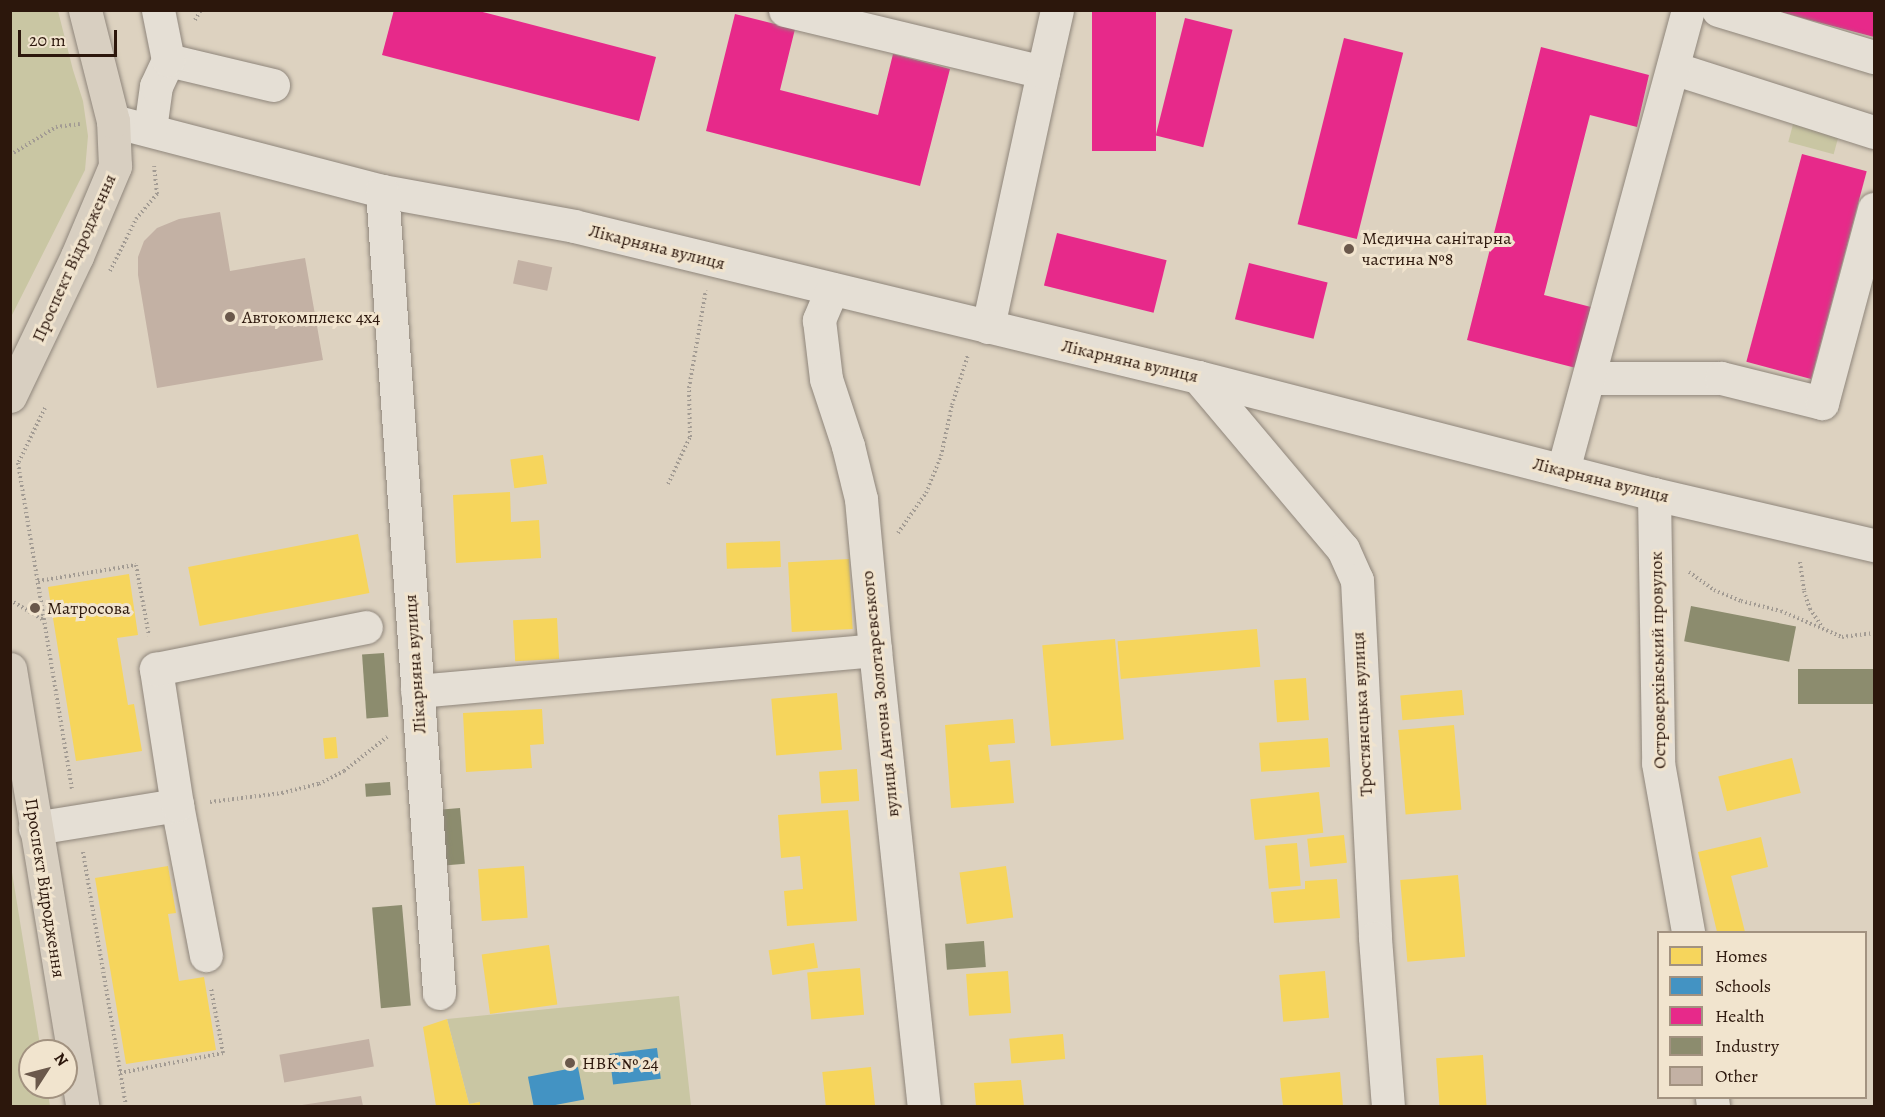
<!DOCTYPE html>
<html>
<head>
<meta charset="utf-8">
<style>
	body { margin:0 }
	#map { position:relative; width:1885px; height:1117px; overflow:hidden; background:#ddd2c0; font-family:Alegreya,serif }
	div>[style] { position:absolute }
	.green>* { inset:0; background:#c9c6a3; transform-origin:0 0 }
	.homes>* { inset:0; background:#f6d55c; transform-origin:0 0 }
	.schools>* { inset:0; background:#4393c3; transform-origin:0 0 }
	.health>* { inset:0; background:#e7298a; transform-origin:0 0 }
	.industry>* { inset:0; background:#8c8c6e; transform-origin:0 0 }
	.building>* { inset:0; background:#c3b1a4; transform-origin:0 0 }
	.path>* { height:4px; margin-top:-2px; transform-origin:0; background:repeating-linear-gradient(90deg,#a29b93 0 1.5px,transparent 0 4.5px) }
	.roads { filter:drop-shadow(0 0 2px #8f867b) drop-shadow(0 0 2px #8f867b) }
	.minor>* { height:33px; margin:-16.5px; padding:0 16.5px; transform-origin:16.5px; border-radius:16.5px; background:#e5dfd5 }
	.major>* { height:33px; margin:-16.5px; padding:0 16.5px; transform-origin:16.5px; border-radius:16.5px; background:#d8cfc1 }
	.dots>* { width:16px; height:16px; translate:-50% -50%; box-sizing:border-box; border:3px solid #f1e4ce; border-radius:50% }
	span { translate:-50% -50%; white-space:nowrap; text-align:center; line-height:1.15; -webkit-text-stroke:6px #f1e4ce; paint-order:stroke }
	.poi-label { font-size:18px; color:#2c170c }
	.left { translate:0 -50%; text-align:left }
	.street-label { font-size:18px; color:#2c170c }
	.frame { position:absolute; inset:0; border:12px solid #2c170c; pointer-events:none }
	.legend { position:absolute; left:1657px; top:931px; width:210px; height:168px; box-sizing:border-box; background:#f1e4ce; border:2px solid #a29280; margin:0; padding:8px 10px; list-style:none; font-size:18px; color:#2c170c }
	.legend li { display:flex; align-items:center; gap:12px; height:30px }
	.legend b { width:30px; border:2px solid #a29280 }
	.north { position:absolute; left:18px; top:1039px; width:60px; height:60px; box-sizing:border-box; background:#f1e4ce; border:2px solid #a29280; border-radius:50%; rotate:54deg; font-size:16px; font-weight:700; line-height:24px; text-align:center; color:#2c170c }
	.north::after { content:''; display:block; margin:auto; width:21px; height:27px; background:#6a584b; clip-path:polygon(50% 0,100% 100%,50% 72%,0 100%) }
	.scale { position:absolute; left:18px; top:30px; width:99px; height:27px; box-sizing:border-box; border:3px solid #2c170c; border-top:0; padding-left:8px; font-size:18px; line-height:21px; white-space:nowrap; color:#2c170c; -webkit-text-stroke:4px #f1e4ce; paint-order:stroke }
</style>
</head>
<body>
<div id="map">
	<div class="green">
		<div style="clip-path:polygon(11px 10px,58px 11px,73px 70px,83px 101px,88px 136px,85px 170px,11px 317px)"></div>
		<div style="left:1795px;top:117px;width:47px;height:26px;rotate:15deg"></div>
		<div style="clip-path:polygon(10px 860px,41px 1051px,30px 1051px,30px 1087px,47px 1087px,50px 1106px,11px 1106px)"></div>
		<div style="clip-path:polygon(679px 996px,691px 1106px,480px 1106px,479px 1102px,469px 1104px,447px 1019px)"></div>
	</div>
	<div class="homes">
		<div style="left:543px;top:455px;width:29px;height:33px;rotate:82deg"></div>
		<div style="clip-path:polygon(510px 492px,511px 522px,539px 520px,541px 558px,456px 563px,453px 495px)"></div>
		<div style="left:358px;top:534px;width:60px;height:173px;rotate:79deg"></div>
		<div style="left:780px;top:541px;width:26px;height:54px;rotate:88deg"></div>
		<div style="left:849px;top:559px;width:70px;height:61px;rotate:87deg"></div>
		<div style="clip-path:polygon(129px 574px,138px 635px,117px 638px,128px 705px,134px 704px,142px 751px,76px 761px,48px 587px)"></div>
		<div style="left:557px;top:618px;width:41px;height:44px;rotate:87deg"></div>
		<div style="left:1257px;top:629px;width:38px;height:140px;rotate:85deg"></div>
		<div style="left:1115px;top:639px;width:101px;height:73px;rotate:85deg"></div>
		<div style="left:1306px;top:678px;width:42px;height:32px;rotate:86deg"></div>
		<div style="left:1462px;top:690px;width:25px;height:62px;rotate:85deg"></div>
		<div style="left:837px;top:693px;width:57px;height:66px;rotate:85deg"></div>
		<div style="clip-path:polygon(542px 709px,544px 744px,530px 745px,532px 768px,466px 772px,463px 713px)"></div>
		<div style="clip-path:polygon(1013px 719px,1015px 743px,988px 745px,990px 762px,1010px 760px,1014px 803px,951px 808px,945px 725px)"></div>
		<div style="left:1454px;top:725px;width:85px;height:56px;rotate:85deg"></div>
		<div style="left:336px;top:737px;width:21px;height:13px;rotate:85deg"></div>
		<div style="left:1328px;top:738px;width:29px;height:69px;rotate:86deg"></div>
		<div style="left:1792px;top:758px;width:36px;height:76px;rotate:76deg"></div>
		<div style="left:857px;top:769px;width:32px;height:38px;rotate:86deg"></div>
		<div style="left:1319px;top:792px;width:41px;height:69px;rotate:84deg"></div>
		<div style="clip-path:polygon(848px 810px,857px 921px,787px 926px,784px 891px,803px 889px,800px 856px,781px 858px,778px 815px)"></div>
		<div style="left:1344px;top:835px;width:28px;height:37px;rotate:84deg"></div>
		<div style="clip-path:polygon(1761px 837px,1768px 867px,1731px 876px,1745px 932px,1717px 932px,1698px 852px)"></div>
		<div style="left:1297px;top:843px;width:43px;height:32px;rotate:85deg"></div>
		<div style="clip-path:polygon(168px 866px,176px 913px,168px 914px,179px 981px,204px 977px,216px 1050px,126px 1064px,95px 878px)"></div>
		<div style="left:524px;top:866px;width:52px;height:46px;rotate:86deg"></div>
		<div style="left:1006px;top:866px;width:52px;height:47px;rotate:82deg"></div>
		<div style="left:1458px;top:875px;width:82px;height:58px;rotate:85deg"></div>
		<div style="clip-path:polygon(1337px 879px,1340px 918px,1274px 923px,1271px 892px,1305px 889px,1305px 881px)"></div>
		<div style="left:814px;top:943px;width:25px;height:46px;rotate:81deg"></div>
		<div style="left:549px;top:945px;width:60px;height:68px;rotate:82deg"></div>
		<div style="left:860px;top:968px;width:47px;height:53px;rotate:85deg"></div>
		<div style="left:1008px;top:971px;width:42px;height:42px;rotate:86deg"></div>
		<div style="left:1325px;top:971px;width:47px;height:46px;rotate:85deg"></div>
		<div style="clip-path:polygon(447px 1019px,469px 1104px,480px 1102px,480px 1106px,436px 1106px,423px 1027px)"></div>
		<div style="left:1063px;top:1034px;width:25px;height:54px;rotate:85deg"></div>
		<div style="left:1483px;top:1055px;width:51px;height:47px;rotate:86deg"></div>
		<div style="left:871px;top:1067px;width:39px;height:49px;rotate:84deg"></div>
		<div style="clip-path:polygon(1340px 1072px,1343px 1106px,1283px 1106px,1280px 1078px)"></div>
		<div style="clip-path:polygon(1021px 1080px,1024px 1106px,976px 1106px,974px 1083px)"></div>
	</div>
	<div class="schools">
		<div style="left:657px;top:1048px;width:31px;height:48px;rotate:83deg"></div>
		<div style="left:578px;top:1067px;width:33px;height:51px;rotate:79deg"></div>
	</div>
	<div class="health">
		<div style="clip-path:polygon(394px 10px,475px 10px,656px 57px,639px 121px,382px 55px)"></div>
		<div style="left:1092px;top:10px;width:64px;height:141px"></div>
		<div style="clip-path:polygon(1781px 10px,1874px 10px,1874px 37px,1780px 12px)"></div>
		<div style="clip-path:polygon(735px 14px,795px 29px,780px 90px,878px 115px,893px 54px,950px 69px,920px 186px,706px 131px)"></div>
		<div style="left:1185px;top:18px;width:49px;height:121px;rotate:14deg"></div>
		<div style="left:1344px;top:38px;width:61px;height:192px;rotate:14deg"></div>
		<div style="clip-path:polygon(1541px 47px,1649px 75px,1637px 127px,1590px 115px,1544px 295px,1591px 307px,1576px 368px,1467px 340px)"></div>
		<div style="left:1802px;top:154px;width:67px;height:215px;rotate:15deg"></div>
		<div style="left:1057px;top:233px;width:113px;height:54px;rotate:14deg"></div>
		<div style="left:1249px;top:263px;width:81px;height:58px;rotate:14deg"></div>
	</div>
	<div class="industry">
		<div style="left:1691px;top:606px;width:107px;height:36px;rotate:11deg"></div>
		<div style="left:384px;top:653px;width:64px;height:22px;rotate:86deg"></div>
		<div style="left:1874px;top:669px;width:35px;height:76px;rotate:90deg"></div>
		<div style="left:390px;top:782px;width:13px;height:25px;rotate:86deg"></div>
		<div style="left:460px;top:808px;width:56px;height:21px;rotate:85deg"></div>
		<div style="left:402px;top:905px;width:101px;height:30px;rotate:85deg"></div>
		<div style="left:984px;top:941px;width:26px;height:39px;rotate:86deg"></div>
	</div>
	<div class="building">
		<div style="clip-path:polygon(220px 212px,230px 271px,305px 258px,323px 360px,157px 388px,138px 275px,138px 257px,144px 241px,157px 228px,179px 219px)"></div>
		<div style="left:518px;top:260px;width:35px;height:24px;rotate:12deg"></div>
		<div style="left:369px;top:1039px;width:28px;height:91px;rotate:80deg"></div>
		<div style="clip-path:polygon(361px 1096px,363px 1106px,302px 1106px,302px 1105px)"></div>
	</div>
	<div class="path">
		<div style="left:195px;top:20px;width:12px;rotate:-59deg"></div>
		<div style="left:10px;top:155px;width:54px;rotate:-31.3deg"></div>
		<div style="left:56px;top:127px;width:24px;rotate:-7deg"></div>
		<div style="left:110px;top:271px;width:58px;rotate:-63.4deg"></div>
		<div style="left:136px;top:219px;width:33px;rotate:-50deg"></div>
		<div style="left:157px;top:194px;width:28px;rotate:-96deg"></div>
		<div style="left:45px;top:408px;width:61px;rotate:116.1deg"></div>
		<div style="left:18px;top:463px;width:330px;rotate:80.6deg"></div>
		<div style="left:668px;top:484px;width:52px;rotate:-64.9deg"></div>
		<div style="left:690px;top:437px;width:49px;rotate:-91.2deg"></div>
		<div style="left:689px;top:388px;width:99px;rotate:-80.2deg"></div>
		<div style="left:898px;top:533px;width:49px;rotate:-55deg"></div>
		<div style="left:926px;top:493px;width:40px;rotate:-68deg"></div>
		<div style="left:941px;top:456px;width:52px;rotate:-77.8deg"></div>
		<div style="left:952px;top:405px;width:52px;rotate:-72.3deg"></div>
		<div style="left:1800px;top:562px;width:29px;rotate:82deg"></div>
		<div style="left:1804px;top:591px;width:19px;rotate:72deg"></div>
		<div style="left:1810px;top:609px;width:22px;rotate:56deg"></div>
		<div style="left:1689px;top:572px;width:31px;rotate:36deg"></div>
		<div style="left:1714px;top:590px;width:29px;rotate:22deg"></div>
		<div style="left:1741px;top:601px;width:41px;rotate:14deg"></div>
		<div style="left:1781px;top:611px;width:66px;rotate:23.1deg"></div>
		<div style="left:1842px;top:637px;width:32px;rotate:-7deg"></div>
		<div style="left:38px;top:581px;width:99px;rotate:-9.3deg"></div>
		<div style="left:136px;top:565px;width:72px;rotate:79.6deg"></div>
		<div style="left:10px;top:600px;width:39px;rotate:31deg"></div>
		<div style="left:210px;top:802px;width:73px;rotate:-7.1deg"></div>
		<div style="left:282px;top:793px;width:38px;rotate:-14deg"></div>
		<div style="left:319px;top:784px;width:28px;rotate:-27deg"></div>
		<div style="left:344px;top:771px;width:55px;rotate:-38.3deg"></div>
		<div style="left:83px;top:852px;width:258px;rotate:80.4deg"></div>
		<div style="left:120px;top:1073px;width:105px;rotate:-11deg"></div>
		<div style="left:223px;top:1053px;width:66px;rotate:-100.5deg"></div>
	</div>
	<div class="roads">
		<div class="minor">
			<div style="left:785px;top:10px;width:265px;rotate:13.5deg"></div>
			<div style="left:1043px;top:72px;width:261px;rotate:102.2deg"></div>
			<div style="left:1718px;top:10px;width:163px;rotate:16.8deg"></div>
			<div style="left:168px;top:60px;width:108px;rotate:13.4deg"></div>
			<div style="left:1673px;top:68px;width:211px;rotate:17.7deg"></div>
			<div style="left:1043px;top:72px;width:64px;rotate:-77.3deg"></div>
			<div style="left:113px;top:121px;width:278px;rotate:14.6deg"></div>
			<div style="left:382px;top:191px;width:195px;rotate:10.3deg"></div>
			<div style="left:574px;top:226px;width:642px;rotate:13.6deg"></div>
			<div style="left:1198px;top:377px;width:471px;rotate:14.4deg"></div>
			<div style="left:1654px;top:494px;width:226px;rotate:13.1deg"></div>
			<div style="left:150px;top:129px;width:43px;rotate:-82.1deg"></div>
			<div style="left:156px;top:86px;width:29px;rotate:-65deg"></div>
			<div style="left:168px;top:60px;width:51px;rotate:-101.3deg"></div>
			<div style="left:382px;top:191px;width:804px;rotate:85.93deg"></div>
			<div style="left:832px;top:289px;width:34px;rotate:113deg"></div>
			<div style="left:819px;top:320px;width:59px;rotate:83.2deg"></div>
			<div style="left:826px;top:379px;width:71px;rotate:71.8deg"></div>
			<div style="left:848px;top:446px;width:55px;rotate:76.2deg"></div>
			<div style="left:861px;top:499px;width:152px;rotate:84.7deg"></div>
			<div style="left:875px;top:650px;width:459px;rotate:83.9deg"></div>
			<div style="left:1198px;top:377px;width:225px;rotate:49.9deg"></div>
			<div style="left:1343px;top:549px;width:34px;rotate:66deg"></div>
			<div style="left:1357px;top:580px;width:358px;rotate:87.1deg"></div>
			<div style="left:1375px;top:938px;width:169px;rotate:85.6deg"></div>
			<div style="left:1589px;top:378px;width:132px"></div>
			<div style="left:1721px;top:378px;width:104px;rotate:13.9deg"></div>
			<div style="left:1822px;top:403px;width:201px;rotate:-75deg"></div>
			<div style="left:1563px;top:470px;width:477px;rotate:-74.8deg"></div>
			<div style="left:1654px;top:494px;width:269px;rotate:89.1deg"></div>
			<div style="left:1658px;top:763px;width:172px;rotate:79.9deg"></div>
			<div style="left:417px;top:691px;width:460px;rotate:-5.1deg"></div>
			<div style="left:177px;top:805px;width:153px;rotate:79.1deg"></div>
			<div style="left:35px;top:828px;width:144px;rotate:-9.2deg"></div>
			<div style="left:177px;top:805px;width:138px;rotate:-98.8deg"></div>
			<div style="left:156px;top:669px;width:214px;rotate:-11.3deg"></div>
			<div style="left:1712px;top:1098px;width:8px;rotate:83deg"></div>
		</div>
		<div class="major">
			<div style="left:10px;top:396px;width:155px;rotate:-64.4deg"></div>
			<div style="left:77px;top:256px;width:98px;rotate:-67.1deg"></div>
			<div style="left:115px;top:166px;width:45px;rotate:-92.5deg"></div>
			<div style="left:113px;top:121px;width:114px;rotate:-104.2deg"></div>
			<div style="left:10px;top:669px;width:443px;rotate:80.6deg"></div>
		</div>
	</div>
	<div class="dots">
		<div style="left:1349px;top:249px;background:#6a584b"></div>
		<div style="left:230px;top:317px;background:#6a584b"></div>
		<div style="left:35px;top:608px;background:#6a584b"></div>
		<div style="left:570px;top:1063px;background:#6a584b"></div>
	</div>
	<div class="poi-label">
		<span class="left" style="left:1362px;top:249px">Медична санітарна<br>частина №8</span>
		<span class="left" style="left:242px;top:317px">Автокомплекс 4x4</span>
		<span class="left" style="left:47px;top:608px">Матросова</span>
		<span class="left" style="left:582px;top:1063px">НВК № 24</span>
	</div>
	<div class="street-label">
		<span style="left:657px;top:247px;rotate:14deg">Лікарняна вулиця</span>
		<span style="left:74px;top:258px;rotate:-66deg">Проспект Відродження</span>
		<span style="left:1130px;top:361px;rotate:13deg">Лікарняна вулиця</span>
		<span style="left:1601px;top:480px;rotate:14deg">Лікарняна вулиця</span>
		<span style="left:1658px;top:660px;rotate:-91deg">Островерхівський провулок</span>
		<span style="left:415px;top:664px;rotate:-94deg">Лікарняна вулиця</span>
		<span style="left:880px;top:694px;rotate:-96deg">вулиця Антона Золотаревського</span>
		<span style="left:1362px;top:714px;rotate:-93deg">Тростянецька вулиця</span>
		<span style="left:45px;top:888px;rotate:81deg">Проспект Відродження</span>
	</div>
	<div class="frame"></div>
	<ul class="legend">
	<li><b style="height:16px;background:#f6d55c"></b>Homes</li>
	<li><b style="height:16px;background:#4393c3"></b>Schools</li>
	<li><b style="height:16px;background:#e7298a"></b>Health</li>
	<li><b style="height:16px;background:#8c8c6e"></b>Industry</li>
	<li><b style="height:16px;background:#c3b1a4"></b>Other</li>
	</ul>
	<div class="north">N</div>
	<div class="scale">20 m</div>
</div>
</body>
</html>
